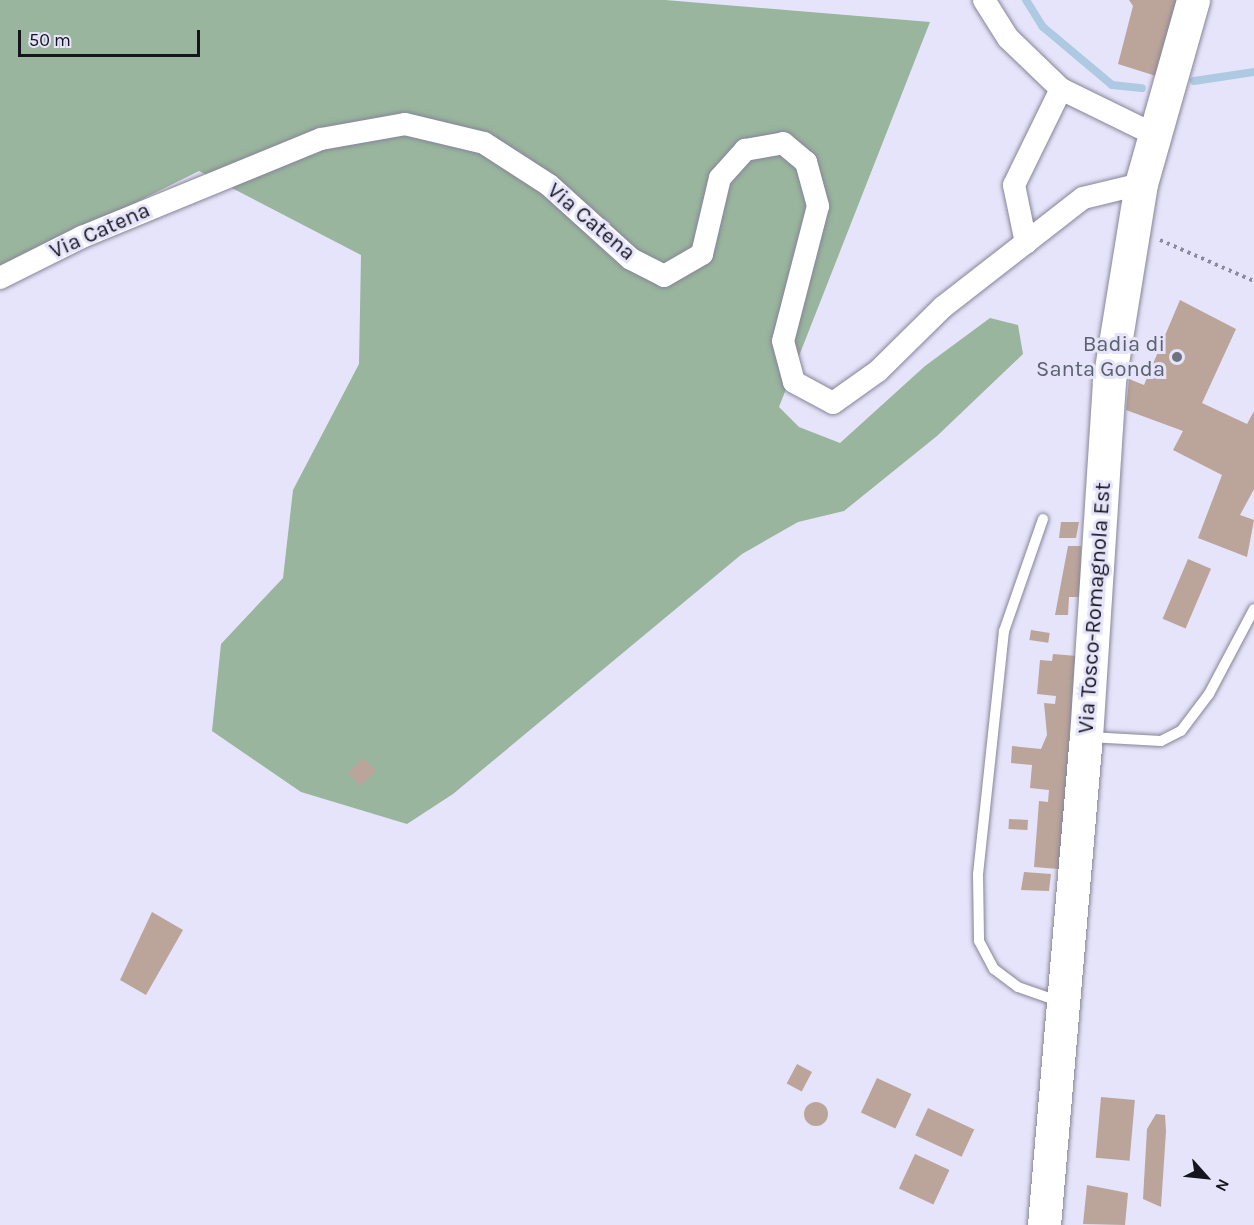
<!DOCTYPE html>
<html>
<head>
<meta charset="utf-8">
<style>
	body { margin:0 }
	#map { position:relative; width:1254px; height:1225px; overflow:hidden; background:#e6e4fa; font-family:Karla,sans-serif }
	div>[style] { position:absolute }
	.forest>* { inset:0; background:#99b59d }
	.stream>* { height:8px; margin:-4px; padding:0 4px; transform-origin:4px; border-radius:4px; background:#adcae2 }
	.building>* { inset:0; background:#bba49a; transform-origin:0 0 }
	.round { border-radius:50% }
	.path>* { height:4px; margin-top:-2px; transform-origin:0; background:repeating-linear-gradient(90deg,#8b8a9a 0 3px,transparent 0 7.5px) }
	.roads { filter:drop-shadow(0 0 2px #868498) drop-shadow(0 0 2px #868498) }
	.lane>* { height:10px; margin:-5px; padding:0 5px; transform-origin:5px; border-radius:5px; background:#fff }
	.street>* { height:22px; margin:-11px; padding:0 11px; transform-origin:11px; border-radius:11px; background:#fff }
	.primary>* { height:33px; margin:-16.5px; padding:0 16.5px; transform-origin:16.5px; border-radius:16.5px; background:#fff }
	.dots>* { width:16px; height:16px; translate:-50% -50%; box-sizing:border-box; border:3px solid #e6e4fa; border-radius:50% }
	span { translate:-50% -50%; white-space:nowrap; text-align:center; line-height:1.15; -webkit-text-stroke:6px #e6e4fa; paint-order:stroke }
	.street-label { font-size:22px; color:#16151d }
	.worship-label { font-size:22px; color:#5b616d }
	.right { translate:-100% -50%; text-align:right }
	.north { position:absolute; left:1176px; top:1147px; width:60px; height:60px; -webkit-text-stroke:4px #e6e4fa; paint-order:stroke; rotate:117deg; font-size:16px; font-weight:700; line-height:24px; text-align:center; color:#16151d }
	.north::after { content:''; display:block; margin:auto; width:21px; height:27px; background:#16151d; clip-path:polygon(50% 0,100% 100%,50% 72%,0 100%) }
	.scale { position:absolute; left:18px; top:30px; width:182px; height:27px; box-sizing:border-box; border:3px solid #16151d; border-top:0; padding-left:8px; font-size:18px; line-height:21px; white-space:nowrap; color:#16151d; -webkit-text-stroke:4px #e6e4fa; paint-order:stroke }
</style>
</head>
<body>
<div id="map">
	<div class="forest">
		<div style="clip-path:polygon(0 0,665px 0,930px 22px,779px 407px,799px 427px,840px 443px,925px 366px,990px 318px,1018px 325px,1023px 354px,937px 436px,844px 511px,798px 522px,742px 554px,453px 794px,407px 824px,301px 792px,212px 731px,221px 644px,283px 578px,293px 490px,359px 364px,361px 255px,199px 171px,0 270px)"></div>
	</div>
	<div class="stream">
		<div style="left:1026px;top:0;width:32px;rotate:58deg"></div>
		<div style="left:1043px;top:27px;width:90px;rotate:40deg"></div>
		<div style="left:1112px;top:85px;width:30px;rotate:6deg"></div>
		<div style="left:1194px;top:81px;width:61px;rotate:-8.5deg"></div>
	</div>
	<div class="building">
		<div style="clip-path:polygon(1129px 0,1180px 0,1156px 76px,1118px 64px,1133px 6px)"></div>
		<div style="clip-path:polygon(1180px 300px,1236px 329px,1202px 403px,1247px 424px,1254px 411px,1254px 489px,1240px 515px,1254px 520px,1247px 557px,1198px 538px,1222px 475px,1173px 450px,1183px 431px,1126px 410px,1129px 379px,1144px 385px)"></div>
		<div style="clip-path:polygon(1061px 522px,1079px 522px,1076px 538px,1059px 538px)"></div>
		<div style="clip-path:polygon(1068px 546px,1081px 546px,1080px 597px,1069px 597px,1068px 615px,1055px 615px)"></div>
		<div style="left:1188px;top:559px;width:25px;height:65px;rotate:23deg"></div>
		<div style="left:1031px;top:630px;width:19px;height:10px;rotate:9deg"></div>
		<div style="clip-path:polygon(1053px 654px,1077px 656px,1059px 869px,1034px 867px,1039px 801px,1048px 802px,1049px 790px,1030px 788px,1032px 765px,1011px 763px,1012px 746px,1041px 749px,1047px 735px,1044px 703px,1055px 704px,1056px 696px,1037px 694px,1040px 660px,1052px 661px)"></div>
		<div style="left:363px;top:758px;width:18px;height:21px;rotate:45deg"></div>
		<div style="left:1009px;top:819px;width:19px;height:10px;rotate:3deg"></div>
		<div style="clip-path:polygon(1024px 872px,1051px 874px,1049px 891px,1021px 890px)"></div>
		<div style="clip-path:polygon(152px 912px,183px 930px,146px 995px,120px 980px)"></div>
		<div style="left:797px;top:1064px;width:17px;height:22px;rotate:28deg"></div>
		<div style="left:877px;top:1078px;width:38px;height:38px;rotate:25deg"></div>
		<div style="left:1101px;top:1097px;width:34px;height:61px;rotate:5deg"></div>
		<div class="round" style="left:804px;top:1102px;width:24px;height:24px"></div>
		<div style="left:928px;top:1108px;width:51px;height:30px;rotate:25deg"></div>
		<div style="clip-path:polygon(1156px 1114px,1165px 1115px,1166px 1131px,1161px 1207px,1143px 1199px,1147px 1129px)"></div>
		<div style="left:915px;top:1154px;width:38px;height:38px;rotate:25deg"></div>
		<div style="clip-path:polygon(1087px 1185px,1128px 1193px,1125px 1225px,1083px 1224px)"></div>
	</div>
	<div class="path">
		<div style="left:1160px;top:240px;width:103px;rotate:23.6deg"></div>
	</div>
	<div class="roads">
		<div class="lane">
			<div style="left:1043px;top:519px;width:119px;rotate:109.2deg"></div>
			<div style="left:1004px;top:631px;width:244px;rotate:96.1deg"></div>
			<div style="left:978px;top:874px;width:67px;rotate:89.1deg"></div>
			<div style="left:979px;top:941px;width:32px;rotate:62deg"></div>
			<div style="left:994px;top:969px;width:30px;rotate:37deg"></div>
			<div style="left:1018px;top:987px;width:42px;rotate:19.3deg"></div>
			<div style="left:1089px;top:737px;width:72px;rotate:3.2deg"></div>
			<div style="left:1161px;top:741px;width:22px;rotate:-27deg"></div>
			<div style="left:1181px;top:731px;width:46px;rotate:-52.9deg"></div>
			<div style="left:1209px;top:694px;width:96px;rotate:-62.1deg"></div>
		</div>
		<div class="street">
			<div style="left:984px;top:0;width:45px;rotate:57.7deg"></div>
			<div style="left:1008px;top:38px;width:74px;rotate:43.9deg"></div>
			<div style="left:1061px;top:89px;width:102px;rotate:26.1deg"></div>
			<div style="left:1026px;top:243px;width:59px;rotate:-101.7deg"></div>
			<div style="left:1014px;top:185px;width:107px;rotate:-63.9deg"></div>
			<div style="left:0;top:278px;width:92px;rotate:-26.6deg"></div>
			<div style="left:82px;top:237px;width:258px;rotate:-22.3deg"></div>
			<div style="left:321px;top:139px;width:85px;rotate:-10.1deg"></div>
			<div style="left:405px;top:124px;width:81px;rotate:13.5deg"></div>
			<div style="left:484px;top:143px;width:77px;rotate:32.9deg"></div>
			<div style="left:549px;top:185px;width:110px;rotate:42.1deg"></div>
			<div style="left:631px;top:259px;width:37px;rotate:27deg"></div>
			<div style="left:664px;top:276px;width:44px;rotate:-30.1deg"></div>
			<div style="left:702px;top:254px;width:78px;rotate:-76.7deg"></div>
			<div style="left:720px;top:178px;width:38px;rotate:-48deg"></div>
			<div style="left:745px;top:150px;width:39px;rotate:-10deg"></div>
			<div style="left:783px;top:143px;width:30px;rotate:40deg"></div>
			<div style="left:806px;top:162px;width:46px;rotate:74.7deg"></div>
			<div style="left:818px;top:206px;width:139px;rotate:104.5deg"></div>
			<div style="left:783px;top:341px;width:42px;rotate:75deg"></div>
			<div style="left:794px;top:382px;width:44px;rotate:28.3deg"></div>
			<div style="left:833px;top:403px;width:55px;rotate:-35.4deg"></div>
			<div style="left:878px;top:371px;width:91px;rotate:-44.6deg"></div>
			<div style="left:943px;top:307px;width:177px;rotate:-37.9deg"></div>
			<div style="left:1083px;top:198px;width:60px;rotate:-13.6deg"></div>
		</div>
		<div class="primary">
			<div style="left:1044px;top:1225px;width:490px;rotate:-85.1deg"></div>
			<div style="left:1086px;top:737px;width:357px;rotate:-86.3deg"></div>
			<div style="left:1109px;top:381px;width:200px;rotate:-80.8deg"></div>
			<div style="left:1141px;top:184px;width:191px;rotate:-74.2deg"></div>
		</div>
	</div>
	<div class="dots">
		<div style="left:1177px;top:357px;background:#6b7280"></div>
	</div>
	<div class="street-label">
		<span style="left:591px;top:222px;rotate:40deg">Via Catena</span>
		<span style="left:100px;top:231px;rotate:-24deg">Via Catena</span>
		<span style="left:1095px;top:608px;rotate:-86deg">Via Tosco-Romagnola Est</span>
	</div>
	<div class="worship-label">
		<span class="right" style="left:1165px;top:357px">Badia di<br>Santa Gonda</span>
	</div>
	<div class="north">N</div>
	<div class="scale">50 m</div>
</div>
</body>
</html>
